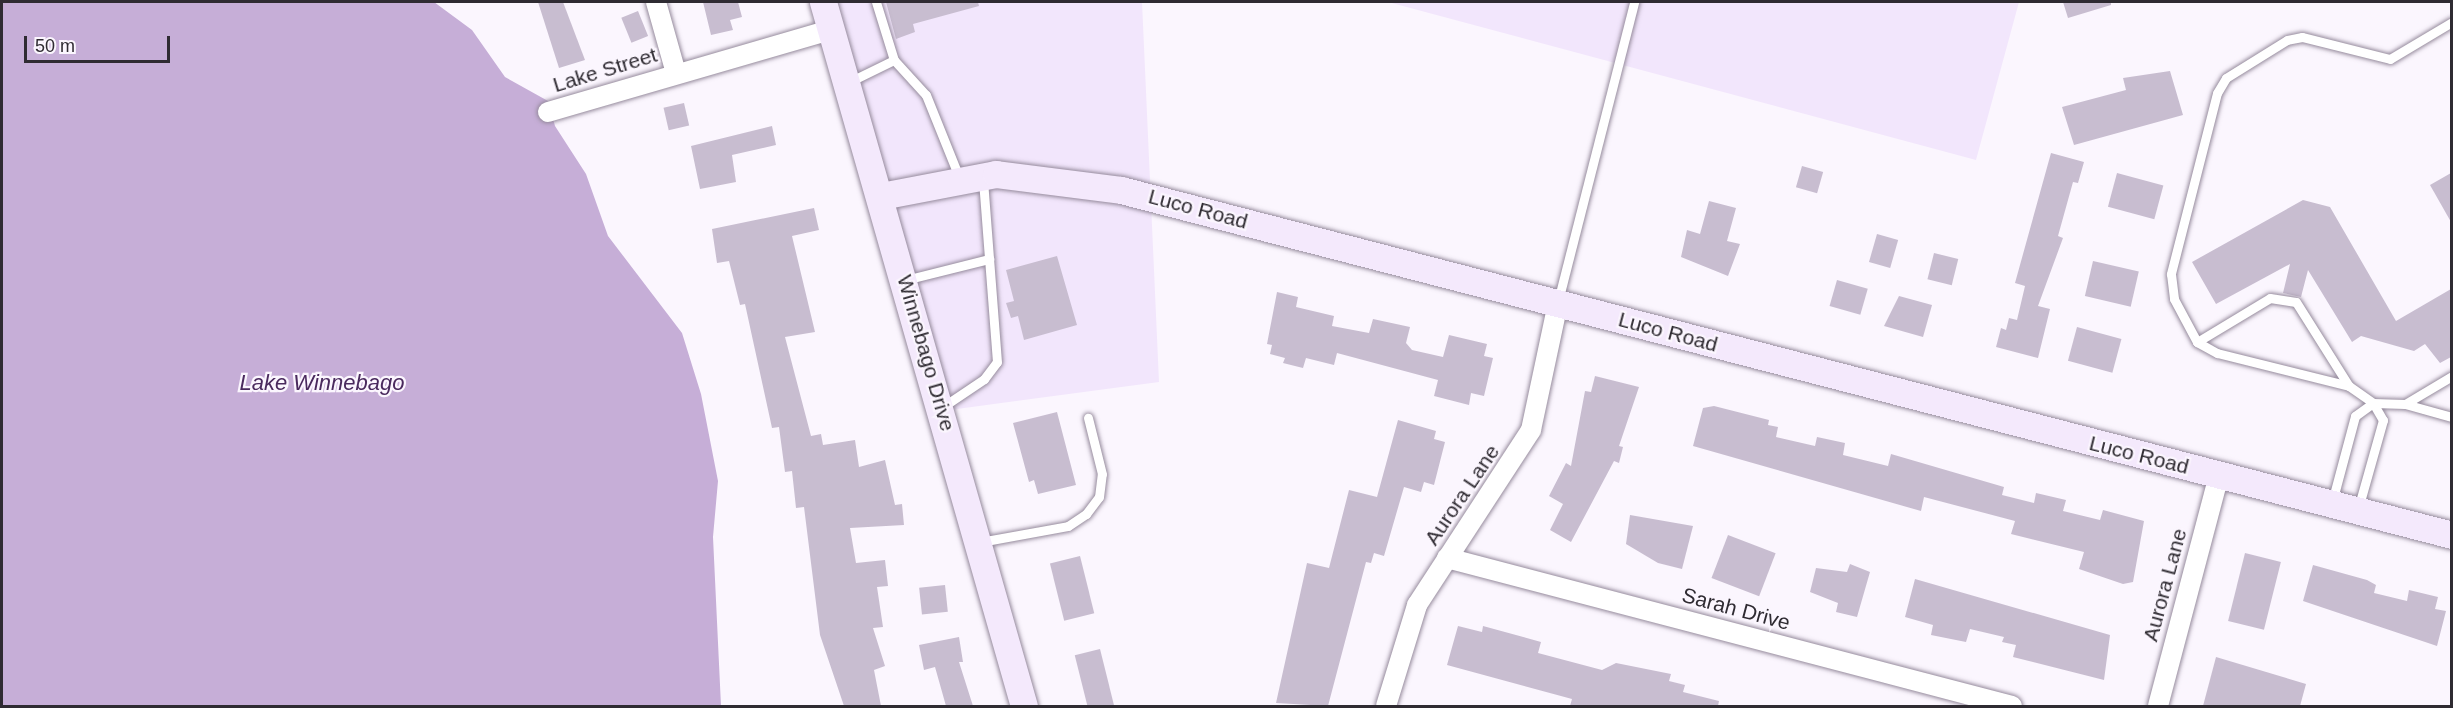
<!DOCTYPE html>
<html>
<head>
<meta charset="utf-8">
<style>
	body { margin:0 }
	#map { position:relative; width:2453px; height:708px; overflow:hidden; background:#fbf6fe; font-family:Arial,sans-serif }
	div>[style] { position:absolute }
	.built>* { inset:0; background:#f2e6fc }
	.water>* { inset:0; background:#c6aed7 }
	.building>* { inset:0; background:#c8bdd0; transform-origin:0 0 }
	.roads { filter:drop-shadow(0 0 2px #968b9d) drop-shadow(0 0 2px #968b9d) }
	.lane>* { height:9px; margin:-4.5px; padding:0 4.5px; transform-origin:4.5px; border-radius:4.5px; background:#fff }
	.street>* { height:20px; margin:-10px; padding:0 10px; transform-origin:10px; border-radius:10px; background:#fff }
	.secondary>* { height:27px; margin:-13.5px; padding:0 13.5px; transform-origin:13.5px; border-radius:13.5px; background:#f4e9fc }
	span { translate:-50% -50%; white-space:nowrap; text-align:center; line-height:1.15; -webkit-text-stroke:4.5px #fbf6fe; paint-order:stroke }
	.street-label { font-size:21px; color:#2f2b32 }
	.water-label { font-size:22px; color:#4a2a5e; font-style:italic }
	.frame { position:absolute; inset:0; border:3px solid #2f2b32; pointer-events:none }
	.scale { position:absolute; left:24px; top:36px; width:146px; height:27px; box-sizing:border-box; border:3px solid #2f2b32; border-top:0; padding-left:8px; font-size:18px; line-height:21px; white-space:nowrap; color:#2f2b32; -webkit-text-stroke:4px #fbf6fe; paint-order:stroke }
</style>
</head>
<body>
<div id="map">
	<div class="built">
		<div style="clip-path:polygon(823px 2px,1142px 2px,1159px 382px,942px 411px)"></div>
		<div style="clip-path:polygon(1388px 2px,2019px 2px,1976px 160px)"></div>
	</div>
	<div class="water">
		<div style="clip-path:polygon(2px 2px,434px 2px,472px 30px,505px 77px,548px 101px,555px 126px,586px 174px,608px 236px,682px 333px,701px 394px,718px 481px,713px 537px,721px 706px,2px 706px)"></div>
	</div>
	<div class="building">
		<div style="clip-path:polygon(538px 2px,563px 2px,585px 60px,559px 68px)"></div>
		<div style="clip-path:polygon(703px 2px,738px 2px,742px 17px,730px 20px,733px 30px,711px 35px)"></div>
		<div style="clip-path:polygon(886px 2px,978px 2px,979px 6px,913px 24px,915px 32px,896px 39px)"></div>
		<div style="clip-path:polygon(2063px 2px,2111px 2px,2111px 5px,2068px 18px)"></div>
		<div style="left:638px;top:11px;width:27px;height:18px;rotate:68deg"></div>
		<div style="clip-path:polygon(2170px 71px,2183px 115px,2074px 145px,2062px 107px,2126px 90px,2123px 78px)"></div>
		<div style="left:684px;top:103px;width:23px;height:21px;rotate:77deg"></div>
		<div style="clip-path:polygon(772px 126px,776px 145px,732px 155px,736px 182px,700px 189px,691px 146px)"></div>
		<div style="clip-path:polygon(2051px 153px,2084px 162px,2078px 183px,2073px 182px,2058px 236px,2063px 238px,2038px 306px,2050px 309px,2038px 358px,1996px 347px,2001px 328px,2006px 330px,2009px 318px,2017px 320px,2025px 286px,2015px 283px)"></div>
		<div style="left:1802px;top:166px;width:22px;height:22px;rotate:16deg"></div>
		<div style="left:2117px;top:173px;width:48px;height:35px;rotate:15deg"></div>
		<div style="clip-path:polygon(2451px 173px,2451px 222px,2430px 185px)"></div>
		<div style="clip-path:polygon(2303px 200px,2330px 207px,2396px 321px,2451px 289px,2451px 357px,2440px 363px,2425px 344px,2414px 351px,2361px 336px,2352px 342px,2308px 270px,2301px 297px,2283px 293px,2290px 264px,2216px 304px,2192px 262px)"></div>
		<div style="clip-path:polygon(1709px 201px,1736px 208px,1727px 241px,1740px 244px,1728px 276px,1681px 257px,1687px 230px,1700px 234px)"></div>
		<div style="clip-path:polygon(814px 208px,819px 230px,792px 236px,815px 332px,785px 337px,811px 436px,821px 434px,823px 445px,855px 440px,859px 467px,885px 460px,895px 505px,902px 504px,904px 525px,850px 528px,856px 563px,885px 560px,888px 586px,877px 587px,883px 627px,873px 628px,885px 666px,874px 670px,881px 706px,844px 706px,820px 635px,804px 507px,796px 508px,792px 471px,785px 472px,779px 427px,772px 428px,745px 304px,740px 305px,729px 261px,717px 263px,712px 229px)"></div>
		<div style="left:1877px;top:234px;width:22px;height:29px;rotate:16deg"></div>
		<div style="left:1934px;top:253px;width:25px;height:27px;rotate:14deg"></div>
		<div style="clip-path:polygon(1057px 256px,1077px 325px,1024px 340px,1018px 316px,1011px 318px,1006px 303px,1014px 301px,1006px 270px)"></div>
		<div style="left:2093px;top:261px;width:47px;height:36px;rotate:13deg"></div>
		<div style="left:1837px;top:280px;width:32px;height:27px;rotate:16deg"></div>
		<div style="clip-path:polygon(1277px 292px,1298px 297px,1296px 307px,1334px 316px,1332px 326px,1369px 333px,1373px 319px,1410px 327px,1406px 343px,1412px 350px,1443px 357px,1449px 335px,1487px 344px,1484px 356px,1493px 358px,1484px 396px,1471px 393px,1469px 405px,1434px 396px,1438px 380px,1337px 353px,1334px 365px,1306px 358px,1303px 368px,1283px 363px,1285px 358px,1270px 354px,1272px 345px,1267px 344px)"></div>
		<div style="clip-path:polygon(1899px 296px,1932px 305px,1923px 337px,1884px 326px)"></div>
		<div style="left:2077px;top:327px;width:46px;height:35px;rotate:15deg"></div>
		<div style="clip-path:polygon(1595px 376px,1639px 387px,1619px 446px,1623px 447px,1619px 463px,1614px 461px,1571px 542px,1550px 530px,1563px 504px,1549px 496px,1566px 463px,1571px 466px,1585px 391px,1591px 392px)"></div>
		<div style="clip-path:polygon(1714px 406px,1769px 420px,1768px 425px,1778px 427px,1776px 437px,1815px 446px,1817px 437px,1845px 443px,1843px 455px,1888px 466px,1891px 454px,2004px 487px,2002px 495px,2034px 503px,2036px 493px,2066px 500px,2063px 511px,2100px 520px,2103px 510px,2144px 521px,2133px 582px,2123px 584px,2079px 569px,2084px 552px,2011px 534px,2015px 521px,1924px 497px,1921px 511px,1693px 446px,1703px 408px)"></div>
		<div style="clip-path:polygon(1057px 412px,1076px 485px,1038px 494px,1034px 480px,1029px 482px,1013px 423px)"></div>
		<div style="clip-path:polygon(1398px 420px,1436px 431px,1434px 439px,1445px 442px,1434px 485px,1424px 482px,1421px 492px,1404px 487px,1384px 556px,1374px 553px,1371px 563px,1366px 562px,1328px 706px,1276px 703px,1307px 563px,1329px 568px,1349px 490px,1377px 497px)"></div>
		<div style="clip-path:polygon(1630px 515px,1693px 526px,1682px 569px,1658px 563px,1626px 544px)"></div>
		<div style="left:1728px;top:535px;width:51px;height:46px;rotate:21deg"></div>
		<div style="left:2245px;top:553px;width:37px;height:70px;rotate:14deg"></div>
		<div style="left:1080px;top:556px;width:59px;height:31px;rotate:76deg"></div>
		<div style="clip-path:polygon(1850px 564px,1870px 572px,1857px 617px,1836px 612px,1838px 603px,1810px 592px,1816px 568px,1847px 572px)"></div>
		<div style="clip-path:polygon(2313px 565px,2367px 580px,2376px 585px,2374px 593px,2407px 601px,2409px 590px,2438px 597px,2435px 609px,2446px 611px,2437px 646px,2303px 601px)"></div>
		<div style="clip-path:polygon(1915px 579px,2110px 635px,2104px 680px,2013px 657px,2016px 645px,2002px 642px,2004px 637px,1970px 629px,1966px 642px,1931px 635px,1933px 625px,1905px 617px)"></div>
		<div style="left:945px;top:585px;width:27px;height:26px;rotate:84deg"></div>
		<div style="clip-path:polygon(1458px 626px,1482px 632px,1483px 626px,1541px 642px,1538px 653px,1602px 670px,1616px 663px,1671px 674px,1669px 681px,1685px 685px,1683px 692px,1719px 701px,1718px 706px,1570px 706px,1572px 699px,1447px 665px)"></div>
		<div style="clip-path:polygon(959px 637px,963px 662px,959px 662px,973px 706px,946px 706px,935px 667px,924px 670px,919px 645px)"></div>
		<div style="left:1100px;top:649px;width:59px;height:26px;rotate:76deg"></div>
		<div style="clip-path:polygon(2216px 657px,2306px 684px,2300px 706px,2203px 706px)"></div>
	</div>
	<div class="roads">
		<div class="lane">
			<div style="left:876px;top:2px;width:61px;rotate:72.8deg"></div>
			<div style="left:894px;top:60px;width:47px;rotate:47.6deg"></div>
			<div style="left:926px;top:95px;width:88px;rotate:68.1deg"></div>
			<div style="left:2452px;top:22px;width:72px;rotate:149.2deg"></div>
			<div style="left:2390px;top:59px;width:91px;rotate:-166deg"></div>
			<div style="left:2302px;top:37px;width:15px;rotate:169deg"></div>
			<div style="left:2287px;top:40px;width:72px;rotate:148.1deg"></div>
			<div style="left:2226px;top:78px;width:17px;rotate:121deg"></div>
			<div style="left:2217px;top:93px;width:187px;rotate:104.3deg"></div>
			<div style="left:2171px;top:274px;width:25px;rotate:83deg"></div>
			<div style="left:2174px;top:299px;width:49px;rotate:61.9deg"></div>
			<div style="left:2197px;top:342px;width:23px;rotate:29deg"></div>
			<div style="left:2217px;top:353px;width:136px;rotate:14deg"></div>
			<div style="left:2349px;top:386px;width:29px;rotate:35deg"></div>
			<div style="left:2373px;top:403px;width:32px;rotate:2deg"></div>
			<div style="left:2405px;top:404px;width:49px;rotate:15.5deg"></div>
			<div style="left:849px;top:82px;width:50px;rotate:-26.1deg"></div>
			<div style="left:905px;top:280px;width:87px;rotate:-14deg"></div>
			<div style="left:1558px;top:301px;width:309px;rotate:-75.7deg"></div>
			<div style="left:2197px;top:342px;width:85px;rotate:-31.1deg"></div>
			<div style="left:2270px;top:298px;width:26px;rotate:9deg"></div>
			<div style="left:2296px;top:302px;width:99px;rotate:57.8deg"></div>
			<div style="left:2405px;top:404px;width:55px;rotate:-30.8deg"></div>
			<div style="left:941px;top:408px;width:52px;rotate:-34deg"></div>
			<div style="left:984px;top:379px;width:21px;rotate:-53deg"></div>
			<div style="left:997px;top:362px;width:183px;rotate:-94.4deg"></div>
			<div style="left:2332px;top:502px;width:89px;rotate:-75deg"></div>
			<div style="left:2355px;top:416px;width:22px;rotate:-36deg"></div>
			<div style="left:2373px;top:403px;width:20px;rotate:60deg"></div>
			<div style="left:2383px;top:420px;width:92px;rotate:105.7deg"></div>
			<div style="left:980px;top:542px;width:89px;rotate:-10.3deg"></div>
			<div style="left:1068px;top:526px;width:22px;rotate:-34deg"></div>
			<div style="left:1086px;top:514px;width:21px;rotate:-53deg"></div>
			<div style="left:1099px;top:497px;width:23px;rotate:-83deg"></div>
			<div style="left:1102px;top:474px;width:58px;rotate:-104deg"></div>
		</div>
		<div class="street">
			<div style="left:656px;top:2px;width:74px;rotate:74.3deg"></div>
			<div style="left:548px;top:112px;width:295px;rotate:-16.2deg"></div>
			<div style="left:1447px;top:558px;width:584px;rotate:14.68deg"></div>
			<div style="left:1386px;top:706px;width:106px;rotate:-72.9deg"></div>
			<div style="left:1417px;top:605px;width:209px;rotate:-56.9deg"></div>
			<div style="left:1531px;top:430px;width:130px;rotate:-78deg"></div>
			<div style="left:2158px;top:706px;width:239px;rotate:-75.2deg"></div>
		</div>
		<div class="secondary">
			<div style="left:823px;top:2px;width:732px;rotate:74.07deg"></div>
			<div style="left:881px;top:196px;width:117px;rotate:-10.8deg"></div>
			<div style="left:996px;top:174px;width:126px;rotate:7.3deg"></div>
			<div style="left:1121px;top:190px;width:1375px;rotate:14.53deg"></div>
		</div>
	</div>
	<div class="street-label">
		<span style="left:605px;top:70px;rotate:-17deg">Lake Street</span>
		<span style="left:1198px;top:209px;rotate:15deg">Luco Road</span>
		<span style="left:1668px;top:332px;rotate:15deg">Luco Road</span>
		<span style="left:926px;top:353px;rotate:74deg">Winnebago Drive</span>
		<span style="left:2139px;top:455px;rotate:14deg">Luco Road</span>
		<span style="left:1462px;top:495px;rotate:-56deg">Aurora Lane</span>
		<span style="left:2165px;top:585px;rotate:-75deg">Aurora Lane</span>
		<span style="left:1736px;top:609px;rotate:15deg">Sarah Drive</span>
	</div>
	<div class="water-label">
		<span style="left:322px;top:383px">Lake Winnebago</span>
	</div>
	<div class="frame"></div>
	<div class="scale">50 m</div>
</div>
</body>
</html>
